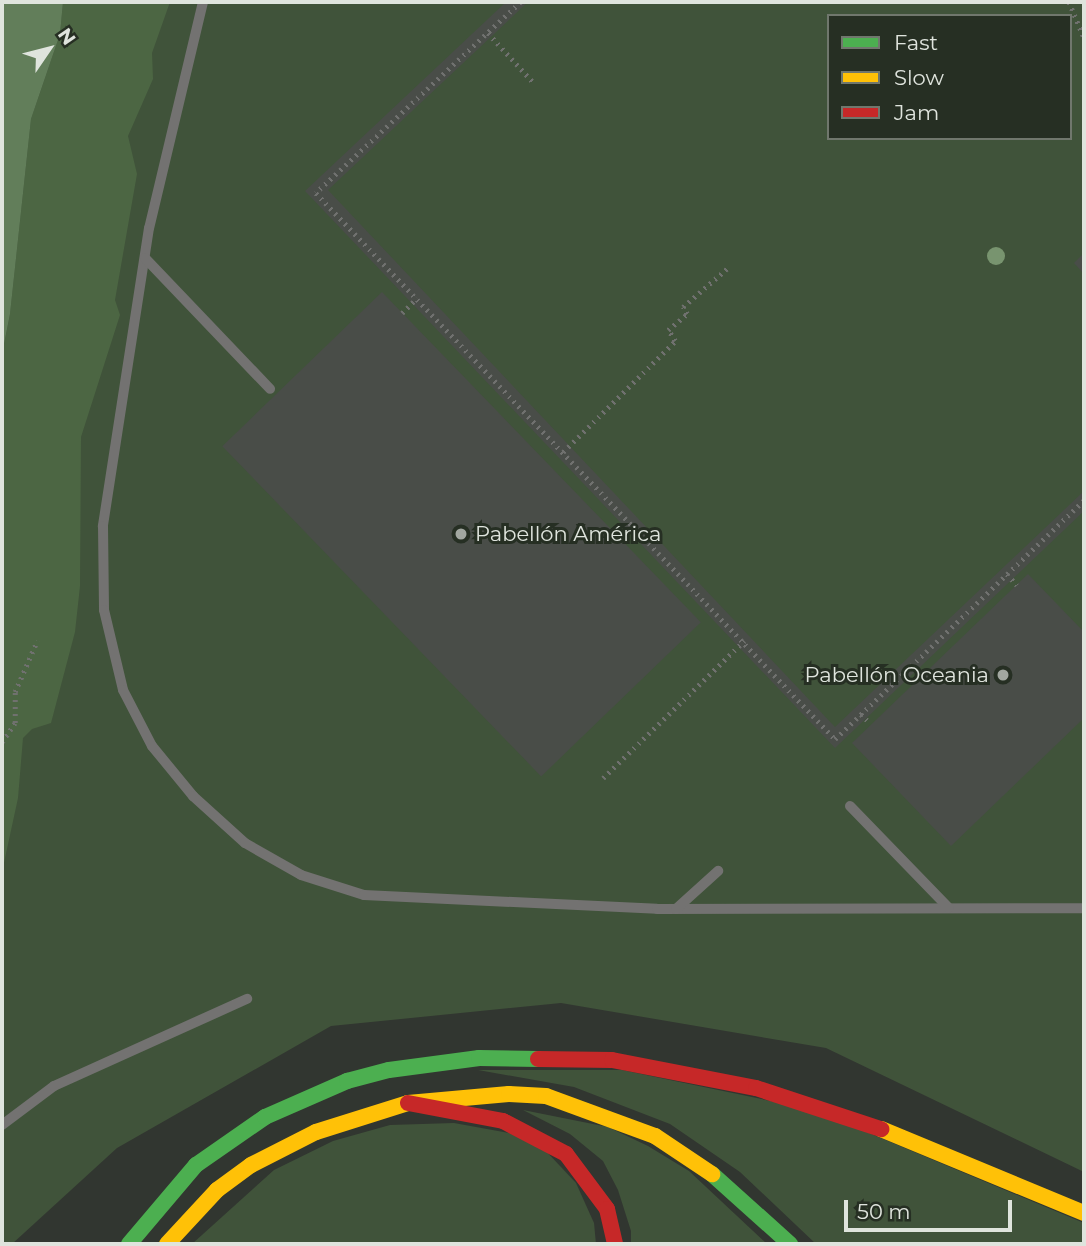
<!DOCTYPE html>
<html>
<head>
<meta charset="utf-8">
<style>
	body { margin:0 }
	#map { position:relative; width:1086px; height:1246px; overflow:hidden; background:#313630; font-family:Montserrat,sans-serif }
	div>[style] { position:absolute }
	.green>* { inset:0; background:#40533a }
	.forest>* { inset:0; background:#4c6643 }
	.water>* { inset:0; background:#627e5a }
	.building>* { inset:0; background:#494d48; transform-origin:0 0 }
	.path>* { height:4.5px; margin-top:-2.25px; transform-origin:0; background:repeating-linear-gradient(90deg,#70716f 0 2px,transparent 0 7px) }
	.lane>* { height:10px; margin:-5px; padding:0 5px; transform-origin:5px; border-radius:5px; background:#737271 }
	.fast>* { height:16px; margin:-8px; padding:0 8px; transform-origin:8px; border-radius:8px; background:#4caf50 }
	.slow>* { height:16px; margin:-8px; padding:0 8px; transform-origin:8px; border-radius:8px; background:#ffc107 }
	.jam>* { height:16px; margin:-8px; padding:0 8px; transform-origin:8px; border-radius:8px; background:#c62828 }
	.trees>* { width:18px; height:18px; margin:-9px; border-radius:50%; background:#78946f }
	.dots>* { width:19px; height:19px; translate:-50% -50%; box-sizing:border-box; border:4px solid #262f23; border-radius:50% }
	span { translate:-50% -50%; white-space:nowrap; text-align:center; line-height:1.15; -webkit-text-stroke:6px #262f23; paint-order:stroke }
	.poi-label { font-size:21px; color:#dfe4dd }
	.left { translate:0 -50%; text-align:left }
	.right { translate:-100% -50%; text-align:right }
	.frame { position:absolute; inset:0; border:4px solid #dfe4dd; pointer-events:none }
	.legend { position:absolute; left:827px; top:14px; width:245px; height:126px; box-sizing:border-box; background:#262f23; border:2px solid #70776d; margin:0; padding:9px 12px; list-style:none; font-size:21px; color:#dfe4dd }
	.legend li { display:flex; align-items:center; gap:14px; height:35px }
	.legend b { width:35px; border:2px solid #70776d }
	.north { position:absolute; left:14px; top:14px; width:70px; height:70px; -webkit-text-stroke:5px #262f23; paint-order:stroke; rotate:55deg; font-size:19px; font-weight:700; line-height:28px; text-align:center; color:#dfe4dd }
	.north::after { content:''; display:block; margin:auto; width:24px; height:32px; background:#dfe4dd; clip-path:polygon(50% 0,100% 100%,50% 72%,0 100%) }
	.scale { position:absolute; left:844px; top:1200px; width:168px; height:32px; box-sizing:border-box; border:4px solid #dfe4dd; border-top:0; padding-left:9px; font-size:21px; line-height:24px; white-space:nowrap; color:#dfe4dd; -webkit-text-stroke:5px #262f23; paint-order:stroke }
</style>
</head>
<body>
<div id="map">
	<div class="green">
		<div style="clip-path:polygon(evenodd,2px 2px,1084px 2px,1084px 1172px,826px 1048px,561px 1003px,331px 1026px,117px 1148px,12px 1244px,2px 1244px,2px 2px,829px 16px,1070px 16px,1070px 138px,829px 138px,829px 16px)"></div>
		<div style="clip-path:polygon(478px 1070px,622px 1070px,814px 1110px,1084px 1223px,1084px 1244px,816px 1244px,740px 1172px,670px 1124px,574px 1087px)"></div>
		<div style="clip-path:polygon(523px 1110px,608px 1127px,648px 1146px,689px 1171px,767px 1244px,631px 1244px,631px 1231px,618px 1190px,603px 1161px,570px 1134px)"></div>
		<div style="clip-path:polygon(454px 1123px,509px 1133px,545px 1150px,576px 1183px,594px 1223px,596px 1244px,192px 1244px,274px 1170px,333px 1141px,390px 1125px)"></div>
	</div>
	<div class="forest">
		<div style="clip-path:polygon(63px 2px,170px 2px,152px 53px,153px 79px,128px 136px,137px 174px,115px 300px,120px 315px,81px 437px,80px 586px,75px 632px,51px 723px,32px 729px,23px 738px,18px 798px,2px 872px,2px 354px,10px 314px,31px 119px,60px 34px)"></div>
	</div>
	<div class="water">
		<div style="clip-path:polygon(2px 2px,63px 2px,60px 34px,31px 119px,10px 314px,2px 354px)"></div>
	</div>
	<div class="building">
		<div style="clip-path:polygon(506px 2px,528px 2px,328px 190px,835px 727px,1084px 491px,1084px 511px,835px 748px,305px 191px)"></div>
		<div style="clip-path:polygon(1084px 253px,1084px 274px,1074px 263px)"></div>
		<div style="left:382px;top:292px;width:459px;height:222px;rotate:46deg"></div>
		<div style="clip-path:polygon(1028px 574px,1084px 632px,1084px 718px,951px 846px,852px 743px)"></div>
	</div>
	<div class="path">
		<div style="left:521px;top:2px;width:280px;rotate:137deg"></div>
		<div style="left:316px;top:193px;width:753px;rotate:46.45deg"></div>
		<div style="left:835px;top:739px;width:345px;rotate:-43.8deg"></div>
		<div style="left:1069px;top:2px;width:39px;rotate:67deg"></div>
		<div style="left:488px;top:33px;width:68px;rotate:47.4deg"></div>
		<div style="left:402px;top:313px;width:21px;rotate:-45deg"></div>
		<div style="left:563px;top:452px;width:158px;rotate:-44.7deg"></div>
		<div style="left:675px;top:341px;width:13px;rotate:-122deg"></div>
		<div style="left:668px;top:330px;width:25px;rotate:-40deg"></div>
		<div style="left:687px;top:314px;width:8px;rotate:-120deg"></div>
		<div style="left:683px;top:307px;width:62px;rotate:-41.1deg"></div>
		<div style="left:1007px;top:574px;width:15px;rotate:48deg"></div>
		<div style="left:861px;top:714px;width:14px;rotate:45deg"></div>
		<div style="left:2px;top:742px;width:23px;rotate:-56deg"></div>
		<div style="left:15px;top:723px;width:31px;rotate:-90deg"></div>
		<div style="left:15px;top:692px;width:56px;rotate:-66.7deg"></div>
		<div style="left:603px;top:778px;width:197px;rotate:-44.2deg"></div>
	</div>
	<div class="lane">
		<div style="left:203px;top:2px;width:232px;rotate:103.4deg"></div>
		<div style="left:149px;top:228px;width:302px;rotate:98.8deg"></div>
		<div style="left:103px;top:526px;width:84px;rotate:89.3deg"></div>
		<div style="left:104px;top:610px;width:82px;rotate:76.6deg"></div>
		<div style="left:123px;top:690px;width:63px;rotate:62.6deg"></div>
		<div style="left:152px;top:746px;width:65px;rotate:50.6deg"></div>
		<div style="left:193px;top:796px;width:70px;rotate:42.1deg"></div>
		<div style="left:245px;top:843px;width:64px;rotate:29.7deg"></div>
		<div style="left:301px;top:875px;width:66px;rotate:17.6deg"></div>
		<div style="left:364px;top:895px;width:293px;rotate:2.7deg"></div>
		<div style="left:657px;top:909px;width:427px;rotate:-0.1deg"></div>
		<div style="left:145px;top:258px;width:181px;rotate:46.3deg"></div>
		<div style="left:850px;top:806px;width:142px;rotate:45.9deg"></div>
		<div style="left:676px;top:909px;width:57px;rotate:-42.1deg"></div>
		<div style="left:2px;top:1125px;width:65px;rotate:-36.9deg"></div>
		<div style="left:54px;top:1086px;width:212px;rotate:-24.3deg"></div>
	</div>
	<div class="fast">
		<div style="left:712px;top:1174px;width:105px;rotate:41.9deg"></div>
		<div style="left:129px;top:1244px;width:104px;rotate:-49.7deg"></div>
		<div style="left:196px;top:1165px;width:84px;rotate:-34.8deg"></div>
		<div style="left:265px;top:1117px;width:90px;rotate:-23.7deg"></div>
		<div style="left:347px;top:1081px;width:43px;rotate:-14.7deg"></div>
		<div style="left:389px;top:1070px;width:91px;rotate:-7.6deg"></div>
		<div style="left:479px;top:1058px;width:59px;rotate:1deg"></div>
	</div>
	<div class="slow">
		<div style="left:881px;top:1129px;width:220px;rotate:22.5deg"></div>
		<div style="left:167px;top:1244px;width:74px;rotate:-47.2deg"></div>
		<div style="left:217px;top:1190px;width:42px;rotate:-36.3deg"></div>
		<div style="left:251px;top:1165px;width:73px;rotate:-26.9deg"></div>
		<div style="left:316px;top:1132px;width:96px;rotate:-17.5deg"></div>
		<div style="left:408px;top:1103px;width:101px;rotate:-5.1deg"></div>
		<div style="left:509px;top:1094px;width:37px;rotate:3deg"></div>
		<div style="left:546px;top:1096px;width:116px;rotate:20.2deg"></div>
		<div style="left:655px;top:1136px;width:69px;rotate:33.7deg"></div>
	</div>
	<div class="jam">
		<div style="left:538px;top:1059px;width:74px;rotate:0.8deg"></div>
		<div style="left:612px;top:1060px;width:147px;rotate:11deg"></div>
		<div style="left:756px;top:1088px;width:132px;rotate:18.2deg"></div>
		<div style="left:408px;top:1103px;width:97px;rotate:10.7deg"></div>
		<div style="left:503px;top:1121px;width:71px;rotate:27.6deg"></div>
		<div style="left:566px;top:1154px;width:69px;rotate:53.3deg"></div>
		<div style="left:607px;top:1209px;width:36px;rotate:77deg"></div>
	</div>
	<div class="trees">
		<div style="left:996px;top:256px"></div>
	</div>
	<div class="dots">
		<div style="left:461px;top:534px;background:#a2a7a0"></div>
		<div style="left:1003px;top:675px;background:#a2a7a0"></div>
	</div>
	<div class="poi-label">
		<span class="left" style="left:475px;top:534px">Pabellón América</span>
		<span class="right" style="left:989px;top:675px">Pabellón Oceania</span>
	</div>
	<div class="frame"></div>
	<ul class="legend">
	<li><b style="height:9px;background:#4caf50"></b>Fast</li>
	<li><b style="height:9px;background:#ffc107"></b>Slow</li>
	<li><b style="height:9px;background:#c62828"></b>Jam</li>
	</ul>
	<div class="north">N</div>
	<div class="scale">50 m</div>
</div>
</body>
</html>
